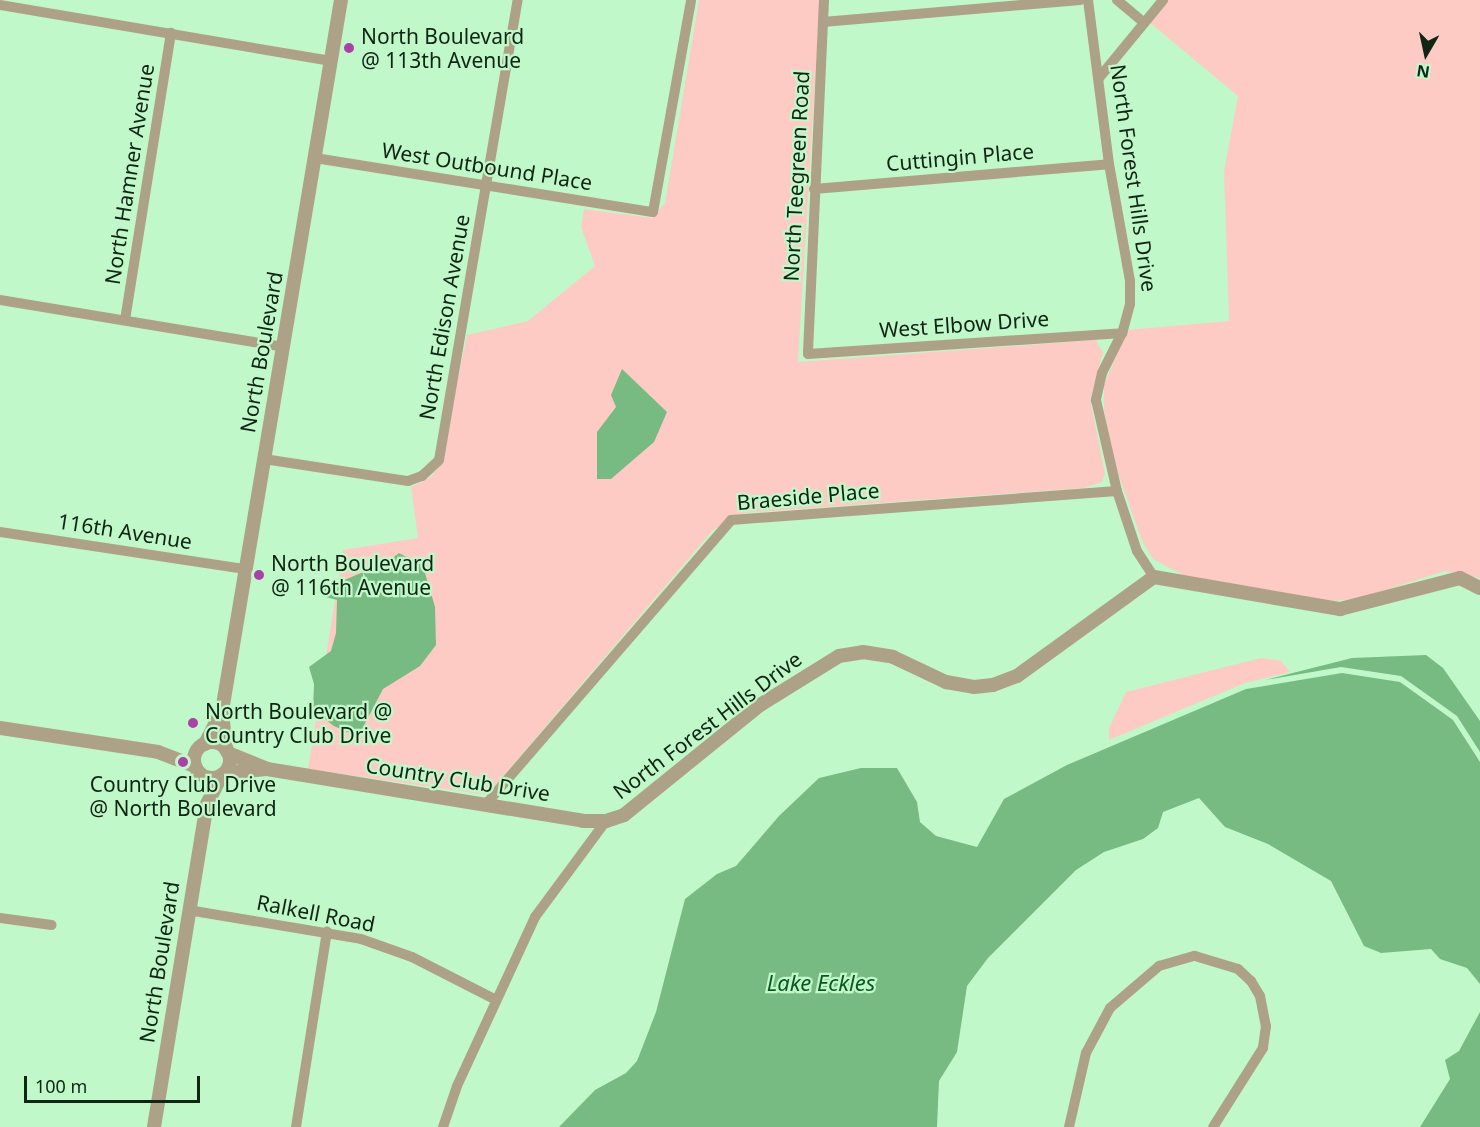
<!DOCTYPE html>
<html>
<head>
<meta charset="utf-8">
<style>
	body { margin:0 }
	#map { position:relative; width:1480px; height:1127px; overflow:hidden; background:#c1f8c9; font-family:"Noto Sans",sans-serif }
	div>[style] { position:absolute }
	.green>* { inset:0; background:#fdcbc3 }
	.water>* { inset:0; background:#77ba82 }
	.minor>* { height:10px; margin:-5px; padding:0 5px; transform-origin:5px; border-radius:5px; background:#ada288 }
	.tertiary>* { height:14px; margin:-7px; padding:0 7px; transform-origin:7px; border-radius:7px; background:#ada288 }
	.tertiary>.ring { margin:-7px; padding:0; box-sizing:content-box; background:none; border:14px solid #ada288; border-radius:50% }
	.dots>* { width:16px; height:16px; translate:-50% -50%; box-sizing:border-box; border:3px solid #c1f8c9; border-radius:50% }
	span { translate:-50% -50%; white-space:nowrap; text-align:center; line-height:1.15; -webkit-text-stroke:4.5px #c1f8c9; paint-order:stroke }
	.poi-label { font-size:21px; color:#102514 }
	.left { translate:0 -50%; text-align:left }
	.street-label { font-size:21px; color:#102514 }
	.water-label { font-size:22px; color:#0a5724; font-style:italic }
	.north { position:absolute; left:1396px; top:24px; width:60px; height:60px; -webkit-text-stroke:4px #c1f8c9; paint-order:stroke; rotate:189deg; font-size:16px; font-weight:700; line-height:24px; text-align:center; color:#102514 }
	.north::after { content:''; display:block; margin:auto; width:21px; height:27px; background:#102514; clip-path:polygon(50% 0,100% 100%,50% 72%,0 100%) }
	.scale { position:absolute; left:24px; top:1076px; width:176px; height:27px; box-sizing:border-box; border:3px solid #102514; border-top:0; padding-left:8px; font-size:18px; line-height:21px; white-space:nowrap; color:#102514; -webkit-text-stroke:4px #c1f8c9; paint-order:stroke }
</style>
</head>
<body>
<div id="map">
	<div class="green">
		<div style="clip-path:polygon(699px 0,820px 0,798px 362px,1096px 340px,1103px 353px,1090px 399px,1105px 474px,1102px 482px,1084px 488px,744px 513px,713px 530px,487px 795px,308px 769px,343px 550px,418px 538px,411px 487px,431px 477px,440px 465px,467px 335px,528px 321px,595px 266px,581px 227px,584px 209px,652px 218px,665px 203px)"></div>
		<div style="clip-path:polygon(1168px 0,1480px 0,1480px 578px,1445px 571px,1360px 598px,1335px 601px,1295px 597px,1194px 581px,1153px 559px,1143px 543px,1114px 462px,1104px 411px,1104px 385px,1127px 330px,1229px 321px,1224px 171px,1238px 96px,1149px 22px)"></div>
		<div style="clip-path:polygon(1261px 658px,1281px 661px,1290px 672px,1245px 683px,1109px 740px,1109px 728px,1126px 692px)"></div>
	</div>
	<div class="water">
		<div style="clip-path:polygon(622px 369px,667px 412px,654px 442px,611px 479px,597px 479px,597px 432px,616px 407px,611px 395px)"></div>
		<div style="clip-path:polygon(399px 553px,423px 566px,435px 607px,436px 645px,420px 666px,383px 689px,360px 733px,354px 735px,334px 726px,313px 710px,314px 684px,309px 667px,331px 651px,336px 633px,337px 600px,326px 597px,323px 589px,361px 573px,375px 572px)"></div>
		<div style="clip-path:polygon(1426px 655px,1443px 668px,1480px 721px,1480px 752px,1457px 716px,1401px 676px,1341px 667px,1265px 680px,1352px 658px)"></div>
		<div style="clip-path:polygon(1342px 673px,1400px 682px,1453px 720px,1480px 762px,1480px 984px,1467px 968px,1440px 959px,1431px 949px,1381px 953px,1364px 946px,1331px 881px,1268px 844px,1225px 827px,1199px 798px,1163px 812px,1158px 828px,1143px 839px,1104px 852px,1076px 870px,988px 958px,967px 986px,957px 1052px,939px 1081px,937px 1127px,559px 1127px,595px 1090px,626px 1073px,637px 1061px,656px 1012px,685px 899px,717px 874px,736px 866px,779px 816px,819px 778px,861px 768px,897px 768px,917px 802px,920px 822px,936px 836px,977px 847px,1004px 799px,1067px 765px,1246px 689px)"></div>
		<div style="clip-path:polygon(1480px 1012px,1480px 1127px,1420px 1127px,1450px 1079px,1445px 1060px,1459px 1051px)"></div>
	</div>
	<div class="minor">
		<div style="left:824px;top:0;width:354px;rotate:92.6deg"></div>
		<div style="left:808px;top:354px;width:315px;rotate:-3.8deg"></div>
		<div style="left:1088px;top:0;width:165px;rotate:82.7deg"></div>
		<div style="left:1109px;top:164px;width:119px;rotate:79.8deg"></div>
		<div style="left:1130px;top:281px;width:23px;rotate:90deg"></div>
		<div style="left:1130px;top:304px;width:30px;rotate:105deg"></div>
		<div style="left:1122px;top:333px;width:45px;rotate:116.6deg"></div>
		<div style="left:1102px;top:373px;width:28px;rotate:103deg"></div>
		<div style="left:1096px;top:400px;width:93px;rotate:77deg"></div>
		<div style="left:1117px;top:491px;width:63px;rotate:71.6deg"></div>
		<div style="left:1137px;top:551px;width:31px;rotate:57deg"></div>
		<div style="left:1117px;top:0;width:35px;rotate:40deg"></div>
		<div style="left:0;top:5px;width:336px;rotate:9.6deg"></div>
		<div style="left:823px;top:22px;width:258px;rotate:-4.9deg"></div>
		<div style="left:1099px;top:78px;width:101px;rotate:-50.6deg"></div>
		<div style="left:315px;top:158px;width:342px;rotate:9.1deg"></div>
		<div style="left:653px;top:212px;width:215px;rotate:-79.8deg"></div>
		<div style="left:814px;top:189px;width:296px;rotate:-4.8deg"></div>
		<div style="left:0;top:300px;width:287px;rotate:9.4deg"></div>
		<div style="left:125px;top:320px;width:291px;rotate:-80.9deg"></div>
		<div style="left:264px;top:459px;width:146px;rotate:8.7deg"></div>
		<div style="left:408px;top:481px;width:15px;rotate:-20deg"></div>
		<div style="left:422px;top:476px;width:23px;rotate:-43deg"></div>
		<div style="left:439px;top:460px;width:467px;rotate:-80.3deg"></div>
		<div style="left:0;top:532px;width:248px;rotate:8.6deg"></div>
		<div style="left:487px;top:803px;width:374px;rotate:-49.2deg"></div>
		<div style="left:731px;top:520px;width:387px;rotate:-4.3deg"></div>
		<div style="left:188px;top:910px;width:175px;rotate:9.5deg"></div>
		<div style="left:361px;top:939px;width:54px;rotate:19.4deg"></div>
		<div style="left:412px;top:957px;width:94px;rotate:27.1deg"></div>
		<div style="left:0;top:918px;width:52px;rotate:7.7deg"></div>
		<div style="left:296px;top:1127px;width:198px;rotate:-81deg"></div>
		<div style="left:443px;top:1127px;width:43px;rotate:-71.1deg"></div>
		<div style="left:457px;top:1086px;width:186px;rotate:-65.2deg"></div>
		<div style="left:535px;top:917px;width:119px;rotate:-53.5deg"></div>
		<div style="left:1069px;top:1127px;width:76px;rotate:-77.1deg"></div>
		<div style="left:1086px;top:1053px;width:51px;rotate:-61.9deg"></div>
		<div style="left:1110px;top:1008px;width:65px;rotate:-40.6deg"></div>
		<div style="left:1159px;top:966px;width:37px;rotate:-16deg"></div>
		<div style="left:1195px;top:956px;width:45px;rotate:16.8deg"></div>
		<div style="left:1238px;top:969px;width:18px;rotate:43deg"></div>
		<div style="left:1251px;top:981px;width:17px;rotate:59deg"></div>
		<div style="left:1260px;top:996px;width:31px;rotate:79deg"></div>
		<div style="left:1266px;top:1026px;width:22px;rotate:98deg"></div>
		<div style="left:1263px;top:1048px;width:93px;rotate:122.3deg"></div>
	</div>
	<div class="tertiary">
		<div style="left:0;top:728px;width:160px;rotate:8.6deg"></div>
		<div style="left:158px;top:752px;width:40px;rotate:21deg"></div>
		<div class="ring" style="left:194px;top:742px;width:22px;height:22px"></div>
		<div style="left:205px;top:744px;width:37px;rotate:-63deg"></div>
		<div style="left:226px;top:750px;width:39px;rotate:-96deg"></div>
		<div style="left:222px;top:711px;width:721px;rotate:-80.5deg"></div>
		<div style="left:228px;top:753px;width:40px;rotate:22deg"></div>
		<div style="left:225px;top:773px;width:42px;rotate:-5.4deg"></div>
		<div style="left:267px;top:769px;width:320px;rotate:9.3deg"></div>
		<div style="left:583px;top:821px;width:23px"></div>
		<div style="left:606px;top:821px;width:19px;rotate:-18deg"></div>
		<div style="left:624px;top:815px;width:175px;rotate:-39deg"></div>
		<div style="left:760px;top:705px;width:93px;rotate:-31.8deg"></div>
		<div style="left:839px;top:656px;width:24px;rotate:-9deg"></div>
		<div style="left:863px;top:652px;width:30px;rotate:9deg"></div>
		<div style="left:893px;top:657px;width:59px;rotate:25.3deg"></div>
		<div style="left:946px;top:682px;width:28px;rotate:10deg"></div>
		<div style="left:974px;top:687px;width:19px;rotate:-6deg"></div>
		<div style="left:993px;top:685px;width:26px;rotate:-21deg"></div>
		<div style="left:1017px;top:676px;width:169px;rotate:-35.9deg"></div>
		<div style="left:1154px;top:577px;width:189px;rotate:9.8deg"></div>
		<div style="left:1340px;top:609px;width:124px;rotate:-14.5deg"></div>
		<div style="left:1460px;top:578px;width:22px;rotate:27deg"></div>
		<div style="left:154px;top:1127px;width:327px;rotate:-80.7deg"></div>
		<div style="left:207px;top:804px;width:33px;rotate:-63deg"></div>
	</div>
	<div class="dots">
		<div style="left:349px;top:48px;background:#a842a6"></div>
		<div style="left:259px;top:575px;background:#a842a6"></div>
		<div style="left:193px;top:723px;background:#a842a6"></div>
		<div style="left:183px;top:762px;background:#a842a6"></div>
	</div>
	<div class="poi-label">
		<span class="left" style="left:361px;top:48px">North Boulevard<br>@ 113th Avenue</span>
		<span class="left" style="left:271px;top:575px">North Boulevard<br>@ 116th Avenue</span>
		<span class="left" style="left:205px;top:723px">North Boulevard @<br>Country Club Drive</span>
		<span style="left:183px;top:796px">Country Club Drive<br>@ North Boulevard</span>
	</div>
	<div class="street-label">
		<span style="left:960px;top:157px;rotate:-5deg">Cuttingin Place</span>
		<span style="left:487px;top:166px;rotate:9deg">West Outbound Place</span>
		<span style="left:129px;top:174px;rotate:-81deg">North Hamner Avenue</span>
		<span style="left:796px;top:176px;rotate:-87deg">North Teegreen Road</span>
		<span style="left:1134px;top:178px;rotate:82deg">North Forest Hills Drive</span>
		<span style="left:444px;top:317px;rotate:-80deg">North Edison Avenue</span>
		<span style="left:964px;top:324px;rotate:-4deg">West Elbow Drive</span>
		<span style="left:261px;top:352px;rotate:-80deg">North Boulevard</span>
		<span style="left:808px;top:496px;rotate:-5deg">Braeside Place</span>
		<span style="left:125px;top:531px;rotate:9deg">116th Avenue</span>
		<span style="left:707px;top:725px;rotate:-37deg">North Forest Hills Drive</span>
		<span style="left:458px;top:779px;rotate:9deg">Country Club Drive</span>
		<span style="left:316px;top:913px;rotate:11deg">Ralkell Road</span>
		<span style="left:159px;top:962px;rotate:-81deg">North Boulevard</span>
	</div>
	<div class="water-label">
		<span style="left:821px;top:983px">Lake Eckles</span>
	</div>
	<div class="north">N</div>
	<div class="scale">100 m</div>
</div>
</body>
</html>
